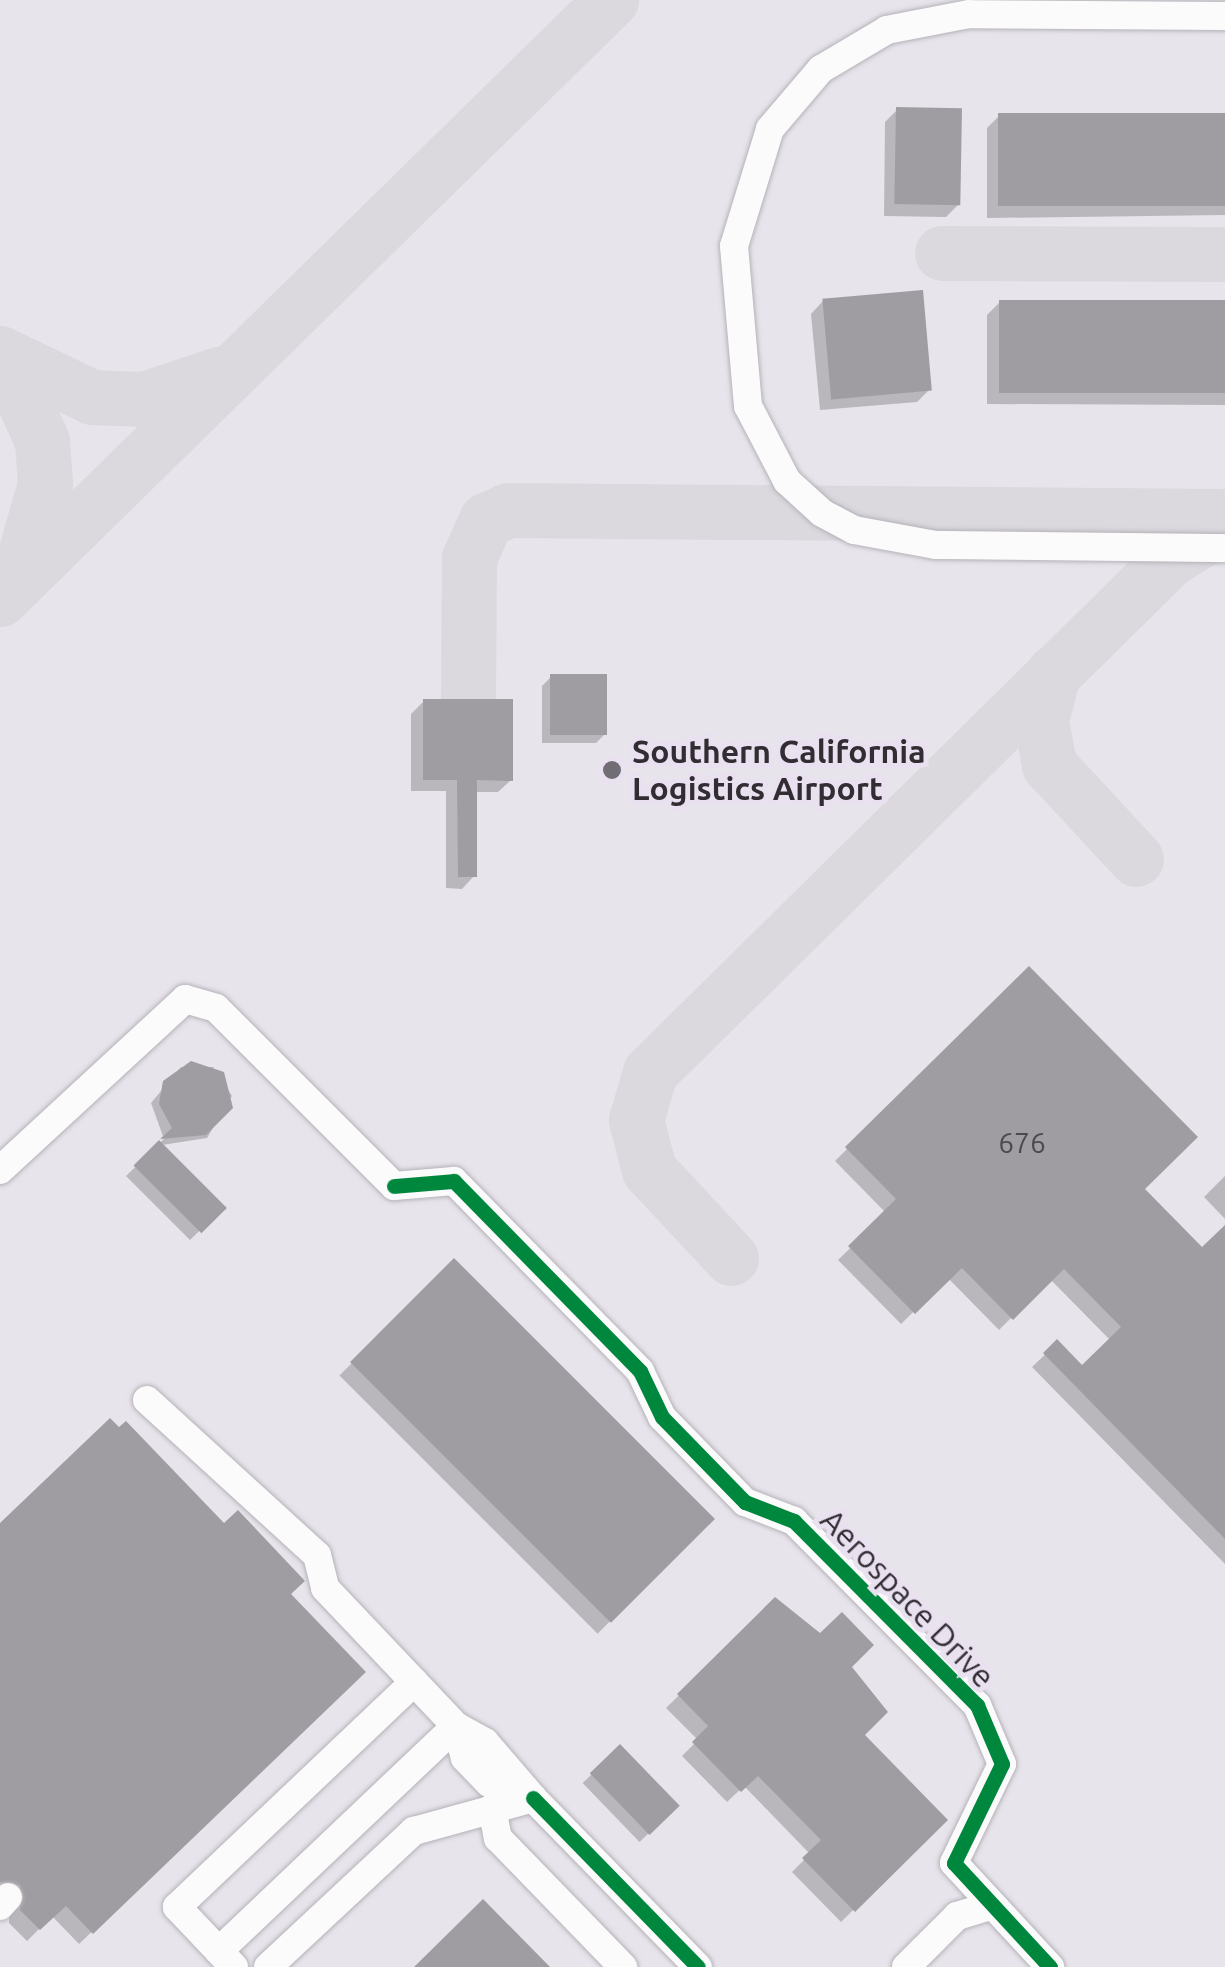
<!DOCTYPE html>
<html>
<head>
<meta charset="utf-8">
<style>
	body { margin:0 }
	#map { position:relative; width:1225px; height:1967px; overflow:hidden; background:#e8e4ec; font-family:Ubuntu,sans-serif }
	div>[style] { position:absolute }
	.shadow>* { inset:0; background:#0003; transform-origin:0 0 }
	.taxiway>* { height:55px; margin:-27.5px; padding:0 27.5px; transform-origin:27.5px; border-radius:27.5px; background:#dbd8de }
	.building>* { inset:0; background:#9f9ca2; transform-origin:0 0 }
	.roads { filter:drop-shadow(0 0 2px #b5b2b8) drop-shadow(0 0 2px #b5b2b8) }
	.minor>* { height:28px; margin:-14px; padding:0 14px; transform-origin:14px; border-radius:14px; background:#fcfbfc }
	.cycleway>* { height:15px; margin:-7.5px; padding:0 7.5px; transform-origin:7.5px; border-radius:7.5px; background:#00873e }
	.dots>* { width:28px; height:28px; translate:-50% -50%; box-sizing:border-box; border:5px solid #e9e1ef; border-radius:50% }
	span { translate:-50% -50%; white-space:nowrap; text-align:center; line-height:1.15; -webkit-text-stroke:10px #e9e1ef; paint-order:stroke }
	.number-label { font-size:28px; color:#4c494f }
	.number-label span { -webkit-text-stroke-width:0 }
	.poi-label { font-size:32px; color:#312d33; font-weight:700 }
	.left { translate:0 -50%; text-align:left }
	.street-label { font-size:32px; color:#312d33 }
</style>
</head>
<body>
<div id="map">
	<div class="shadow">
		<div style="clip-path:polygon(897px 110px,959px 204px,946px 217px,884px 216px,885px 122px)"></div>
		<div style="clip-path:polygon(999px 116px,1225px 116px,1225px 215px,987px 218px,987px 128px)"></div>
		<div style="clip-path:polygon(823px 301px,929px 390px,917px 402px,820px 410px,811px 314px)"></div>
		<div style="clip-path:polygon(1000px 302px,1225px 306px,1225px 405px,987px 404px,987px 315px)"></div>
		<div style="clip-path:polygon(551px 677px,605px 734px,596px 743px,542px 743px,542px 686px)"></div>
		<div style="clip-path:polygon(424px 701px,511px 780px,498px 792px,474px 792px,474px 876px,462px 889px,446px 888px,446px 791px,411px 791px,411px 714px)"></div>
		<div style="clip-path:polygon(1029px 969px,1142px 1189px,1202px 1250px,1225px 1228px,1225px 1564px,1032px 1367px,1057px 1343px,1082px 1368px,1111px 1341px,1050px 1279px,999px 1330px,948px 1278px,901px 1324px,838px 1260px,886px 1213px,835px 1161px)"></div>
		<div style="clip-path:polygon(181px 1067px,213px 1067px,232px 1096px,207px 1138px,162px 1145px,223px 1208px,190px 1240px,126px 1176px,164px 1139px,151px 1103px)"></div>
		<div style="clip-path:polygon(1225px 1176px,1225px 1219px,1204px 1197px)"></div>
		<div style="left:454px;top:1261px;width:365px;height:162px;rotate:45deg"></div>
		<div style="clip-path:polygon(0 1526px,288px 1594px,363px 1672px,79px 1944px,52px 1916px,27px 1941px,9px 1923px,9px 1896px,0 1896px)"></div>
		<div style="clip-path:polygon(775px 1601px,849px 1666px,861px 1735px,944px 1820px,841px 1922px,792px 1872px,810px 1854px,744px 1786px,727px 1802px,682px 1756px,698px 1740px,666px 1708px)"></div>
		<div style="left:620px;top:1747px;width:82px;height:52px;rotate:46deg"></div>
	</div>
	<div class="taxiway">
		<div style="left:942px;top:253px;width:283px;rotate:0.2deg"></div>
		<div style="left:0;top:353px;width:102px;rotate:25.6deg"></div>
		<div style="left:92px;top:397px;width:51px;rotate:2.2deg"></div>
		<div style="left:143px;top:399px;width:79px;rotate:-18.4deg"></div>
		<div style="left:5px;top:359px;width:90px;rotate:65.7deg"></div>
		<div style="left:42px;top:441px;width:43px;rotate:86deg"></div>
		<div style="left:45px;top:484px;width:98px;rotate:106deg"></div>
		<div style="left:0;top:599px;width:856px;rotate:-44.43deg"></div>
		<div style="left:1053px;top:673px;width:49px;rotate:104.3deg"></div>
		<div style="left:1041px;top:720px;width:46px;rotate:79.9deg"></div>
		<div style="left:1049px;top:765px;width:128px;rotate:47.2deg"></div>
		<div style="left:468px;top:699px;width:141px;rotate:-89.6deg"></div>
		<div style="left:469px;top:558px;width:42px;rotate:-65.9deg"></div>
		<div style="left:486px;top:520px;width:24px;rotate:-24deg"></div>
		<div style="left:508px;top:510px;width:717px;rotate:0.48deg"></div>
		<div style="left:731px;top:1258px;width:120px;rotate:-133deg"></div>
		<div style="left:649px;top:1170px;width:52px;rotate:-104.6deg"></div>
		<div style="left:636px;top:1120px;width:50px;rotate:-73.7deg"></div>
		<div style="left:650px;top:1072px;width:730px;rotate:-44.61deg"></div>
		<div style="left:1170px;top:559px;width:65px;rotate:-31.7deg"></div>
	</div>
	<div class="building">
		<div style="left:896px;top:107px;width:66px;height:97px;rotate:1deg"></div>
		<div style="left:998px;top:113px;width:227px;height:93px"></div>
		<div style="left:923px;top:290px;width:101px;height:101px;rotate:85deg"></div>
		<div style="left:999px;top:300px;width:226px;height:93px"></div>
		<div style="left:550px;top:674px;width:57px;height:61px"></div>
		<div style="clip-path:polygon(423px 699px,513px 699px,513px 781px,477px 780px,477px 877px,458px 877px,457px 780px,423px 780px)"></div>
		<div style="clip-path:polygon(1029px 966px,1198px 1137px,1145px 1189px,1202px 1247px,1225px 1225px,1225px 1539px,1043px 1353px,1057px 1339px,1082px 1365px,1121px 1327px,1064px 1269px,1013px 1320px,962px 1268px,915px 1314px,848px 1246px,896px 1199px,845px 1147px)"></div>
		<div style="clip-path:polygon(191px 1061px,224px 1072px,233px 1108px,206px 1135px,160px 1139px,172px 1128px,159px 1104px,163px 1081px)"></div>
		<div style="left:159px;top:1140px;width:96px;height:36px;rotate:45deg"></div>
		<div style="left:454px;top:1258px;width:369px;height:147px;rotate:45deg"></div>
		<div style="clip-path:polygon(110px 1418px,119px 1427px,126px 1421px,224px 1523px,238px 1510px,305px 1581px,291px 1594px,366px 1672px,93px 1934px,66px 1906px,40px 1930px,20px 1910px,20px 1885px,0 1882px,0 1523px)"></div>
		<div style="clip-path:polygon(775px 1597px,820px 1633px,842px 1612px,874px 1645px,852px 1667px,888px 1712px,865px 1735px,948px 1820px,855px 1912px,802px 1858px,821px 1840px,758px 1776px,741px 1792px,692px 1742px,708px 1726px,677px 1694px)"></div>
		<div style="left:620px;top:1744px;width:86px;height:42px;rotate:46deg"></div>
		<div style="clip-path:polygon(483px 1899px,550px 1967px,414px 1967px)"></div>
	</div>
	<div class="roads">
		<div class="minor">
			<div style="left:1225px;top:16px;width:256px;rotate:-179.6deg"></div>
			<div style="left:969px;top:14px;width:84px;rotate:169deg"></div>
			<div style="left:887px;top:30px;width:77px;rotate:149.4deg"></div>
			<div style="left:821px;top:69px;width:79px;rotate:130.4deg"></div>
			<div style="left:770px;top:129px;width:122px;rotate:107.1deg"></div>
			<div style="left:734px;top:246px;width:161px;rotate:85deg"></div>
			<div style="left:748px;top:406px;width:85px;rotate:62.5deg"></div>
			<div style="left:787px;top:481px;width:47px;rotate:42.4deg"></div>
			<div style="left:822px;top:513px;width:36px;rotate:28deg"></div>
			<div style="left:854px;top:530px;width:83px;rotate:10.4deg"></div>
			<div style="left:936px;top:545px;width:289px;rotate:0.6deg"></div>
			<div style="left:0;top:1170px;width:252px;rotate:-42.7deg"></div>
			<div style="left:185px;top:999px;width:32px;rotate:16deg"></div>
			<div style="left:216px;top:1008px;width:252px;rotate:45deg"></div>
			<div style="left:394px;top:1186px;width:60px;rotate:-4.8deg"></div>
			<div style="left:454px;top:1181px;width:266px;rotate:45.6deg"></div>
			<div style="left:640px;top:1371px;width:51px;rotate:64.4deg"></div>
			<div style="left:662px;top:1417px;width:119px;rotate:45.7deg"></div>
			<div style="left:745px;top:1502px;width:53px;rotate:21.2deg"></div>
			<div style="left:794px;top:1521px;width:260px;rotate:45.2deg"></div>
			<div style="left:977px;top:1705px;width:64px;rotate:67deg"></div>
			<div style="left:1002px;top:1764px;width:110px;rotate:115.9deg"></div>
			<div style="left:954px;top:1863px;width:142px;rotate:47.3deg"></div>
			<div style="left:147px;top:1400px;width:230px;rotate:42.4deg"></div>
			<div style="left:317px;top:1555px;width:34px;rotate:76deg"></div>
			<div style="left:325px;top:1588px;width:190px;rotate:46.5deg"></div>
			<div style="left:456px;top:1726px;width:327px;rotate:136.5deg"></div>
			<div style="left:456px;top:1726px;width:33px;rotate:29deg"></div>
			<div style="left:485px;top:1742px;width:74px;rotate:49.4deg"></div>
			<div style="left:533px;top:1798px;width:46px;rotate:-161.2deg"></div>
			<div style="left:489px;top:1783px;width:35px;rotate:-134deg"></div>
			<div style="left:465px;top:1758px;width:33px;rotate:-106deg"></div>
			<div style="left:492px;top:1808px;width:31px;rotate:79deg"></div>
			<div style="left:498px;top:1838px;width:180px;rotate:45.9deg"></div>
			<div style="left:0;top:1906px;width:12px;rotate:-48deg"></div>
			<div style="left:234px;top:1967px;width:83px;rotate:-133.5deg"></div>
			<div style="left:177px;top:1907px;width:327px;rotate:-43.5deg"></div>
			<div style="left:268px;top:1967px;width:200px;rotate:-43deg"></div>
			<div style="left:414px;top:1831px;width:123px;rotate:-15.5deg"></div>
			<div style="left:533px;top:1798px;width:236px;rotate:45.7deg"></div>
			<div style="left:906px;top:1967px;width:72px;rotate:-45deg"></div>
			<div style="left:957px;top:1916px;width:34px;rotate:-17deg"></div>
		</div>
	</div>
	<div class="cycleway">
		<div style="left:394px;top:1186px;width:60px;rotate:-4.8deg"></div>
		<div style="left:454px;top:1181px;width:266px;rotate:45.6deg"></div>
		<div style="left:640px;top:1371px;width:51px;rotate:64.4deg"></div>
		<div style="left:662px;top:1417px;width:119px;rotate:45.7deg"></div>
		<div style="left:745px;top:1502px;width:53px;rotate:21.2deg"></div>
		<div style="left:794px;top:1521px;width:260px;rotate:45.2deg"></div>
		<div style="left:977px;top:1705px;width:64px;rotate:67deg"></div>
		<div style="left:1002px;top:1764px;width:110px;rotate:115.9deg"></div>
		<div style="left:954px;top:1863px;width:142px;rotate:47.3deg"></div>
		<div style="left:533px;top:1798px;width:236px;rotate:45.7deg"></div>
	</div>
	<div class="dots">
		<div style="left:612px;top:770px;background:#716d74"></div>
	</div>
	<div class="number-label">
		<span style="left:1022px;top:1143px">676</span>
	</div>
	<div class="poi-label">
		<span class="left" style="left:632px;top:770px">Southern California<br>Logistics Airport</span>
	</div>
	<div class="street-label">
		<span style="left:908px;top:1598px;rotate:46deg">Aerospace Drive</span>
	</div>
</div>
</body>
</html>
